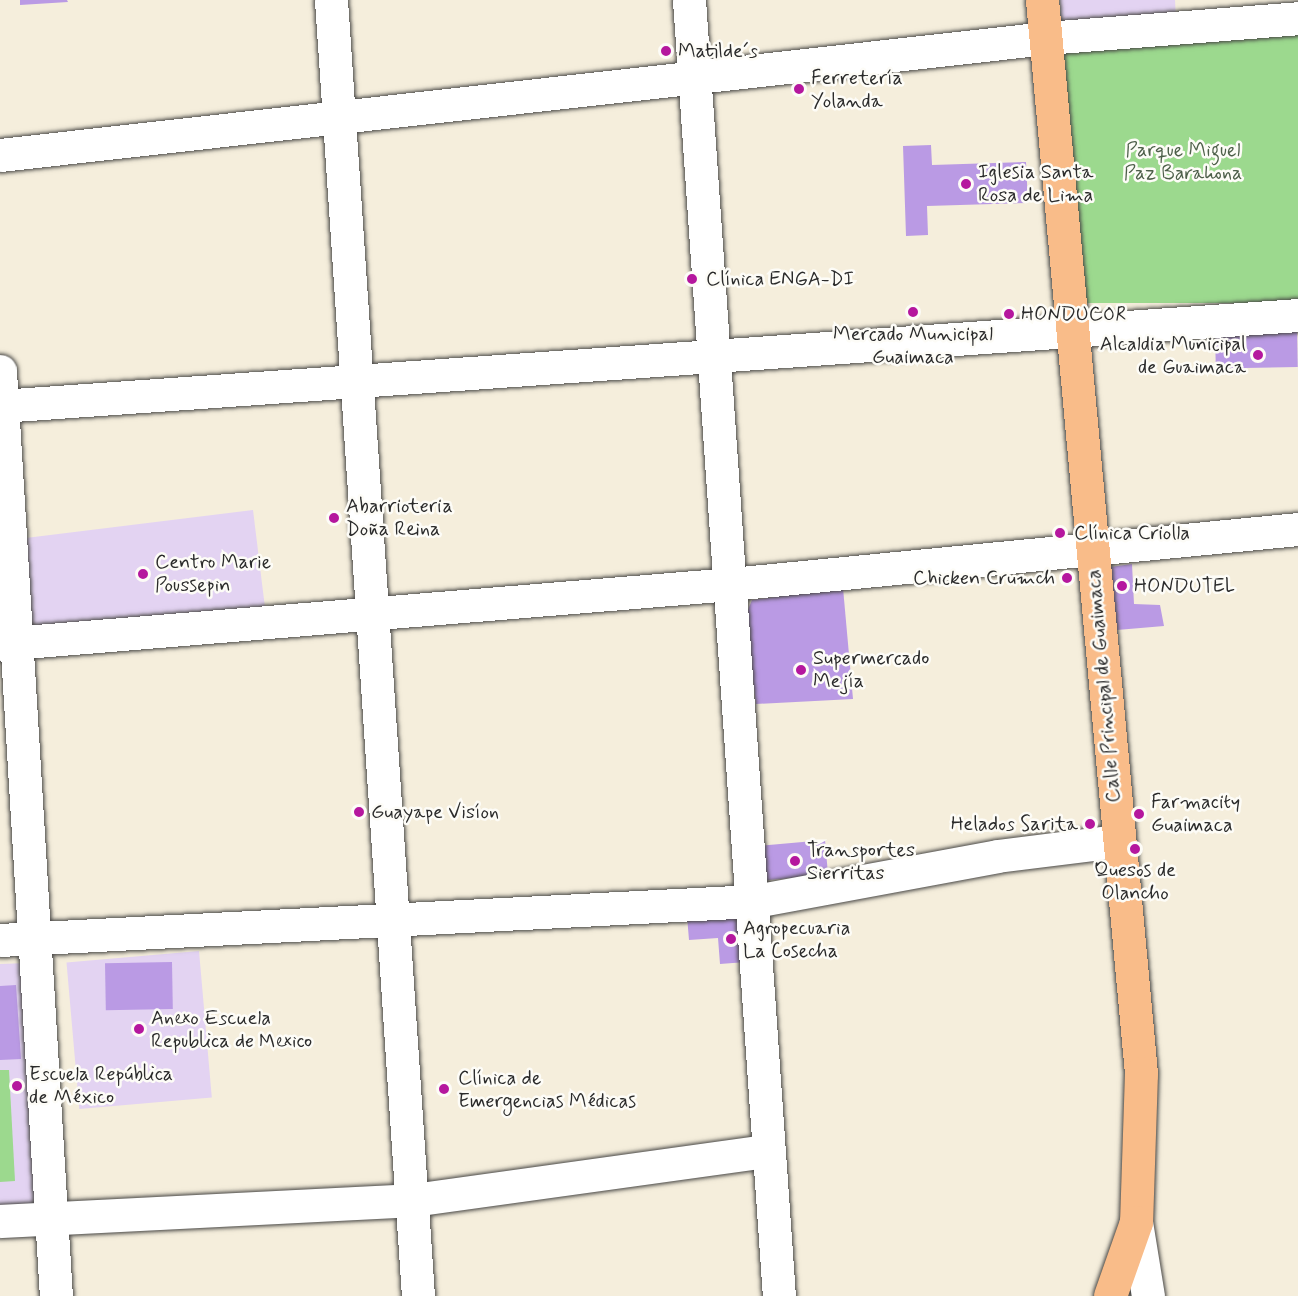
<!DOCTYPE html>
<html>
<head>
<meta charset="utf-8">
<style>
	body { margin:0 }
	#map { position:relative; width:1298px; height:1296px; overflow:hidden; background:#f5eedc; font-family:Mynerve,sans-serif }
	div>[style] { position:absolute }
	.built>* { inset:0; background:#e3d3f2; transform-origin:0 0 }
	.green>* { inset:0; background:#9cd98e; transform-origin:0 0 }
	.building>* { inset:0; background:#ba9ae4; transform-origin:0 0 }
	.roads { filter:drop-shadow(0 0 2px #494846) drop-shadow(0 0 2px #494846) }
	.minor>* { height:33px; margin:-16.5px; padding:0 16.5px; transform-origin:16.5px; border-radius:16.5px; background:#fff }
	.major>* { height:33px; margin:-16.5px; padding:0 16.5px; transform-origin:16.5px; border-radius:16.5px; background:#f9bc89 }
	.dots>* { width:16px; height:16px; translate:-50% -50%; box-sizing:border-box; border:3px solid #fdfcf7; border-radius:50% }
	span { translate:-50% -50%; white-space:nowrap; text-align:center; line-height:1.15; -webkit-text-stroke:5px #fdfcf7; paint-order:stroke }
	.poi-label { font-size:20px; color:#2b2b2b }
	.left { translate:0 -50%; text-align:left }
	.right { translate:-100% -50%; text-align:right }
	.park-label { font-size:20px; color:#4d5f49 }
	.street-label { font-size:20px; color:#2b2b2b }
</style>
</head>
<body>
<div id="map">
	<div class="built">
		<div style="clip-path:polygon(1060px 0,1175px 0,1176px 19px,1062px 29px)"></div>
		<div style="left:253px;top:510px;width:104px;height:233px;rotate:83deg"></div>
		<div style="left:199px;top:951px;width:147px;height:133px;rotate:85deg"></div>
		<div style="clip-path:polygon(28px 963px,40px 1208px,0 1210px,0 964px)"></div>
	</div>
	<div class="green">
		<div style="left:1298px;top:30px;width:273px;height:240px;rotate:90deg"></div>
		<div style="clip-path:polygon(0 1070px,9px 1070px,15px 1181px,0 1182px)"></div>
	</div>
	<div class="building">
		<div style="clip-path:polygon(20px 0,67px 0,68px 2px,20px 5px)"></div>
		<div style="clip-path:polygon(931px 145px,932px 165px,1026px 162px,1028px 203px,927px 206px,928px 235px,906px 236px,903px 146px)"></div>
		<div style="left:1297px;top:324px;width:43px;height:82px;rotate:89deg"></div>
		<div style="clip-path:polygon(1132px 564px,1134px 604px,1160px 605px,1164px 626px,1117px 630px,1110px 567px)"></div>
		<div style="clip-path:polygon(843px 588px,853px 699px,756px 704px,745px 617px,752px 600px)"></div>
		<div style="left:825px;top:840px;width:35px;height:62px;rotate:85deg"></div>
		<div style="clip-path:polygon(742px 913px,746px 962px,720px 964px,718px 938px,689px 940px,687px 916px)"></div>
		<div style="left:172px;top:962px;width:47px;height:67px;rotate:89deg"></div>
		<div style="clip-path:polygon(16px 985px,21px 1059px,0 1060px,0 986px)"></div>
	</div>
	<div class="roads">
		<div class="minor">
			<div style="left:331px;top:0;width:1299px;rotate:86.16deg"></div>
			<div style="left:689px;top:0;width:1299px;rotate:86.03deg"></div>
			<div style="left:0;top:155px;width:1053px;rotate:-6.38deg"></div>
			<div style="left:1046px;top:38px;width:253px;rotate:-4.5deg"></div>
			<div style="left:0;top:371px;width:927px;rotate:86.54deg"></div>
			<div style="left:0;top:406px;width:1301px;rotate:-4.01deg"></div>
			<div style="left:0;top:644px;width:733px;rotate:-4.69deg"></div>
			<div style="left:731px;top:584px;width:570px;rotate:-5.54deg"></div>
			<div style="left:0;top:940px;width:756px;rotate:-2.96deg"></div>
			<div style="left:755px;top:901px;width:246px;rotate:-10.5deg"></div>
			<div style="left:997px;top:856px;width:122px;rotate:-7.1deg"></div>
			<div style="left:0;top:1221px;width:414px;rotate:-2.9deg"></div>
			<div style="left:413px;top:1200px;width:357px;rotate:-7.9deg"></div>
			<div style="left:1136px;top:1222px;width:75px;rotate:80.8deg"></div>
		</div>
		<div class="major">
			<div style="left:1042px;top:0;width:1078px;rotate:84.73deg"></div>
			<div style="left:1141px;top:1073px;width:149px;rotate:91.9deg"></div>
			<div style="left:1136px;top:1222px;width:78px;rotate:109.4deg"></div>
		</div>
	</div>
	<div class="dots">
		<div style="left:666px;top:51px;background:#b5179e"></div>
		<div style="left:799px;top:89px;background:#b5179e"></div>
		<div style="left:966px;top:184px;background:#b5179e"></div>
		<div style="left:692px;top:279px;background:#b5179e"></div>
		<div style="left:913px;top:312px;background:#b5179e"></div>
		<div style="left:1009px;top:314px;background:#b5179e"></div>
		<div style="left:1258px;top:355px;background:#b5179e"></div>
		<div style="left:334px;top:518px;background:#b5179e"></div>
		<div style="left:1060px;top:533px;background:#b5179e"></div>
		<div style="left:143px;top:574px;background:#b5179e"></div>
		<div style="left:1067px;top:578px;background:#b5179e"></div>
		<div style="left:1122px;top:586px;background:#b5179e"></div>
		<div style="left:801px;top:670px;background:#b5179e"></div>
		<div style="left:359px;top:812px;background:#b5179e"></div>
		<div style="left:1139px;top:814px;background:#b5179e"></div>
		<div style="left:1090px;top:824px;background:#b5179e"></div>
		<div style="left:1135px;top:849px;background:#b5179e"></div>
		<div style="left:795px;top:861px;background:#b5179e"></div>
		<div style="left:731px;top:939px;background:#b5179e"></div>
		<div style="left:139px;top:1029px;background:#b5179e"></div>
		<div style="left:17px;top:1086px;background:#b5179e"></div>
		<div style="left:444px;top:1089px;background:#b5179e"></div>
	</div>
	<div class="poi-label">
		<span class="left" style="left:678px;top:51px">Matilde´s</span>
		<span class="left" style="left:811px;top:90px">Ferretería<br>Yolanda</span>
		<span class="left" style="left:978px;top:184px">Iglesia Santa<br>Rosa de Lima</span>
		<span class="left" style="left:706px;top:279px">Clínica ENGA-DI</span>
		<span class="left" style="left:1021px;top:314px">HONDUCOR</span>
		<span style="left:913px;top:346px">Mercado Municipal<br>Guaimaca</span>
		<span class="right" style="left:1246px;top:356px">Alcaldia Municipal<br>de Guaimaca</span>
		<span class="left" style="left:346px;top:518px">Abarrioteria<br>Doña Reina</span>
		<span class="left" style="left:1074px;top:533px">Clínica Criolla</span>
		<span class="left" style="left:155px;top:574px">Centro Marie<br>Poussepin</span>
		<span class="right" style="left:1055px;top:578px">Chicken Crumch</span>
		<span class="left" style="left:1134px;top:586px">HONDUTEL</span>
		<span class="left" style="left:813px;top:670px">Supermercado<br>Mejía</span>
		<span class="left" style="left:1151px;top:814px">Farmacity<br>Guaimaca</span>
		<span class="left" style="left:371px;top:812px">Guayape Visíon</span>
		<span class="right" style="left:1078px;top:824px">Helados Sarita</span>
		<span class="left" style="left:807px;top:862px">Transportes<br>Sierritas</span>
		<span style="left:1135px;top:882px">Quesos de<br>Olancho</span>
		<span class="left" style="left:743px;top:940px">Agropecuaria<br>La Cosecha</span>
		<span class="left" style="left:151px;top:1030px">Anexo Escuela<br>Republica de Mexico</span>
		<span class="left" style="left:29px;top:1086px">Escuela República<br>de México</span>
		<span class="left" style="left:458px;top:1090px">Clínica de<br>Emergencias Médicas</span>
	</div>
	<div class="park-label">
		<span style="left:1183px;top:162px">Parque Miguel<br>Paz Barahona</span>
	</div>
	<div class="street-label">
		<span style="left:1104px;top:686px;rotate:-95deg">Calle Principal de Guaimaca</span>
	</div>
</div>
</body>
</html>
